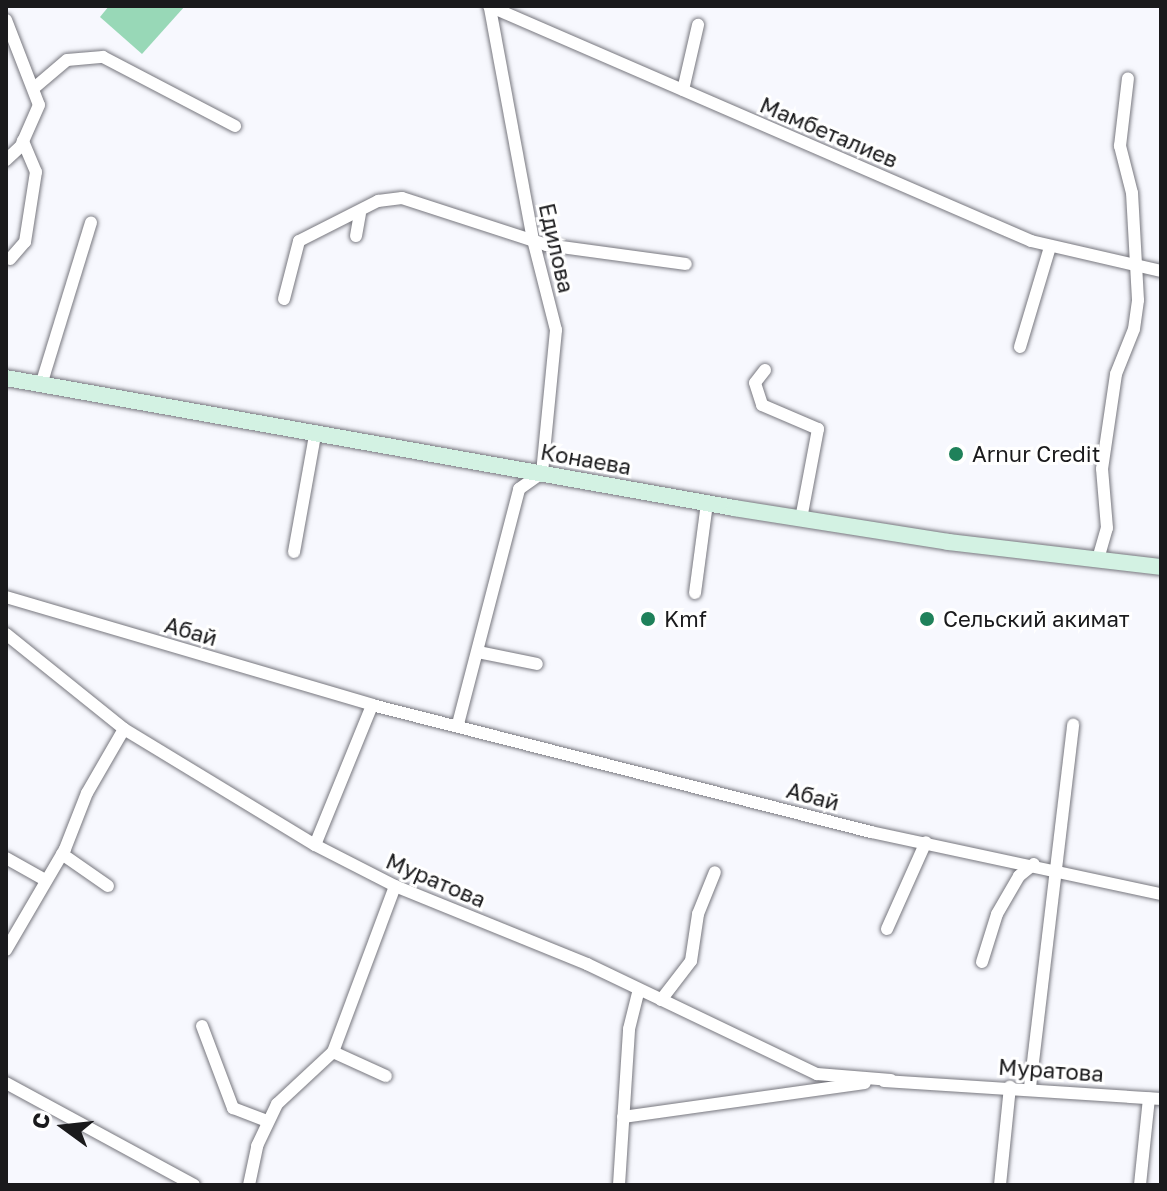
<!DOCTYPE html>
<html>
<head>
<meta charset="utf-8">
<style>
	body { margin:0 }
	#map { position:relative; width:1167px; height:1191px; overflow:hidden; background:#f7f8fe; font-family:"Golos Text",sans-serif }
	div>[style] { position:absolute }
	.green>* { inset:0; background:#98d8b7 }
	.roads { filter:drop-shadow(0 0 2px #77777e) drop-shadow(0 0 2px #77777e) }
	.minor>* { height:12px; margin:-6px; padding:0 6px; transform-origin:6px; border-radius:6px; background:#fff }
	.secondary>* { height:16px; margin:-8px; padding:0 8px; transform-origin:8px; border-radius:8px; background:#d3f2e3 }
	.dots>* { width:22px; height:22px; translate:-50% -50%; box-sizing:border-box; border:4px solid #fff; border-radius:50% }
	span { translate:-50% -50%; white-space:nowrap; text-align:center; line-height:1.15; -webkit-text-stroke:6px #fff; paint-order:stroke }
	.street-label { font-size:22px; color:#1a1a1c }
	.poi-label { font-size:22px; color:#1a1a1c }
	.left { translate:0 -50%; text-align:left }
	.frame { position:absolute; inset:0; border:8px solid #1a1a1c; pointer-events:none }
	.north { position:absolute; left:24px; top:1087px; width:80px; height:80px; -webkit-text-stroke:6px #fff; paint-order:stroke; rotate:285deg; font-size:22px; font-weight:700; line-height:32px; text-align:center; color:#1a1a1c }
	.north::after { content:''; display:block; margin:auto; width:28px; height:36px; background:#1a1a1c; clip-path:polygon(50% 0,100% 100%,50% 72%,0 100%) }
</style>
</head>
<body>
<div id="map">
	<div class="green">
		<div style="clip-path:polygon(109px 6px,185px 6px,142px 54px,100px 17px)"></div>
	</div>
	<div class="roads">
		<div class="minor">
			<div style="left:489px;top:6px;width:591px;rotate:23.44deg"></div>
			<div style="left:1031px;top:241px;width:133px;rotate:13deg"></div>
			<div style="left:6px;top:20px;width:91px;rotate:68.8deg"></div>
			<div style="left:39px;top:105px;width:45px;rotate:113.7deg"></div>
			<div style="left:21px;top:146px;width:21px;rotate:137deg"></div>
			<div style="left:34px;top:88px;width:43px;rotate:-40.3deg"></div>
			<div style="left:67px;top:60px;width:36px;rotate:-5deg"></div>
			<div style="left:103px;top:57px;width:149px;rotate:27.6deg"></div>
			<div style="left:683px;top:90px;width:67px;rotate:-77deg"></div>
			<div style="left:356px;top:236px;width:23px;rotate:-80deg"></div>
			<div style="left:10px;top:259px;width:23px;rotate:-49deg"></div>
			<div style="left:25px;top:242px;width:71px;rotate:-81.1deg"></div>
			<div style="left:36px;top:172px;width:34px;rotate:-113deg"></div>
			<div style="left:284px;top:299px;width:60px;rotate:-75.5deg"></div>
			<div style="left:299px;top:241px;width:89px;rotate:-26.9deg"></div>
			<div style="left:378px;top:201px;width:24px;rotate:-7deg"></div>
			<div style="left:402px;top:198px;width:152px;rotate:18deg"></div>
			<div style="left:547px;top:245px;width:140px;rotate:7.8deg"></div>
			<div style="left:1020px;top:347px;width:104px;rotate:-73.3deg"></div>
			<div style="left:765px;top:370px;width:16px;rotate:128deg"></div>
			<div style="left:755px;top:383px;width:23px;rotate:72deg"></div>
			<div style="left:762px;top:405px;width:61px;rotate:23.2deg"></div>
			<div style="left:818px;top:429px;width:92px;rotate:100.7deg"></div>
			<div style="left:41px;top:385px;width:170px;rotate:-72.9deg"></div>
			<div style="left:294px;top:552px;width:119px;rotate:-79.8deg"></div>
			<div style="left:1098px;top:559px;width:32px;rotate:-74deg"></div>
			<div style="left:1107px;top:528px;width:59px;rotate:-94.8deg"></div>
			<div style="left:1102px;top:469px;width:96px;rotate:-81.6deg"></div>
			<div style="left:1116px;top:374px;width:48px;rotate:-68.2deg"></div>
			<div style="left:1134px;top:329px;width:29px;rotate:-82deg"></div>
			<div style="left:1138px;top:300px;width:107px;rotate:-93.2deg"></div>
			<div style="left:1132px;top:193px;width:49px;rotate:-104.3deg"></div>
			<div style="left:1120px;top:146px;width:68px;rotate:-83.3deg"></div>
			<div style="left:695px;top:593px;width:91px;rotate:-82.4deg"></div>
			<div style="left:6px;top:597px;width:382px;rotate:16.4deg"></div>
			<div style="left:372px;top:705px;width:515px;rotate:14.28deg"></div>
			<div style="left:871px;top:832px;width:297px;rotate:12.1deg"></div>
			<div style="left:6px;top:634px;width:151px;rotate:38.8deg"></div>
			<div style="left:124px;top:729px;width:223px;rotate:31.3deg"></div>
			<div style="left:315px;top:845px;width:90px;rotate:27.1deg"></div>
			<div style="left:395px;top:886px;width:207px;rotate:22.1deg"></div>
			<div style="left:587px;top:964px;width:255px;rotate:25.6deg"></div>
			<div style="left:817px;top:1074px;width:74px;rotate:4.6deg"></div>
			<div style="left:478px;top:652px;width:60px;rotate:11.5deg"></div>
			<div style="left:458px;top:724px;width:243px;rotate:-75.4deg"></div>
			<div style="left:519px;top:489px;width:28px;rotate:-35deg"></div>
			<div style="left:542px;top:473px;width:144px;rotate:-84.4deg"></div>
			<div style="left:556px;top:330px;width:93px;rotate:-104.3deg"></div>
			<div style="left:533px;top:240px;width:237px;rotate:-100.5deg"></div>
			<div style="left:315px;top:845px;width:151px;rotate:-67.8deg"></div>
			<div style="left:62px;top:854px;width:56px;rotate:34.8deg"></div>
			<div style="left:6px;top:858px;width:45px;rotate:29.4deg"></div>
			<div style="left:887px;top:929px;width:95px;rotate:-65.9deg"></div>
			<div style="left:6px;top:950px;width:117px;rotate:-59.7deg"></div>
			<div style="left:65px;top:849px;width:60px;rotate:-68.6deg"></div>
			<div style="left:87px;top:793px;width:74px;rotate:-60deg"></div>
			<div style="left:982px;top:962px;width:50px;rotate:-72.6deg"></div>
			<div style="left:997px;top:914px;width:44px;rotate:-59.9deg"></div>
			<div style="left:1019px;top:876px;width:19px;rotate:-39deg"></div>
			<div style="left:661px;top:1000px;width:49px;rotate:-52.4deg"></div>
			<div style="left:691px;top:961px;width:48px;rotate:-81.5deg"></div>
			<div style="left:698px;top:914px;width:45px;rotate:-68deg"></div>
			<div style="left:202px;top:1026px;width:88px;rotate:69.3deg"></div>
			<div style="left:233px;top:1108px;width:36px;rotate:21deg"></div>
			<div style="left:333px;top:1052px;width:58px;rotate:24.4deg"></div>
			<div style="left:884px;top:1081px;width:278px;rotate:3.7deg"></div>
			<div style="left:6px;top:1083px;width:214px;rotate:28.5deg"></div>
			<div style="left:1030px;top:1087px;width:365px;rotate:-83.2deg"></div>
			<div style="left:623px;top:1117px;width:244px;rotate:-8deg"></div>
			<div style="left:249px;top:1185px;width:40px;rotate:-78deg"></div>
			<div style="left:257px;top:1146px;width:47px;rotate:-64.5deg"></div>
			<div style="left:277px;top:1104px;width:76px;rotate:-42.9deg"></div>
			<div style="left:333px;top:1052px;width:177px;rotate:-69.5deg"></div>
			<div style="left:619px;top:1185px;width:156px;rotate:-86.3deg"></div>
			<div style="left:629px;top:1029px;width:41px;rotate:-76deg"></div>
			<div style="left:1000px;top:1185px;width:99px;rotate:-84.2deg"></div>
			<div style="left:1140px;top:1185px;width:87px;rotate:-84.1deg"></div>
		</div>
		<div class="secondary">
			<div style="left:6px;top:378px;width:740px;rotate:10.12deg"></div>
			<div style="left:734px;top:508px;width:217px;rotate:9deg"></div>
			<div style="left:948px;top:542px;width:214px;rotate:6.7deg"></div>
		</div>
	</div>
	<div class="dots">
		<div style="left:956px;top:454px;background:#1f815a"></div>
		<div style="left:648px;top:619px;background:#1f815a"></div>
		<div style="left:927px;top:619px;background:#1f815a"></div>
	</div>
	<div class="street-label">
		<span style="left:829px;top:132px;rotate:23deg">Мамбеталиев</span>
		<span style="left:557px;top:248px;rotate:77deg">Едилова</span>
		<span style="left:586px;top:459px;rotate:10deg">Конаева</span>
		<span style="left:191px;top:631px;rotate:16deg">Абай</span>
		<span style="left:813px;top:796px;rotate:15deg">Абай</span>
		<span style="left:436px;top:880px;rotate:23deg">Муратова</span>
		<span style="left:1051px;top:1070px;rotate:4deg">Муратова</span>
	</div>
	<div class="poi-label">
		<span class="left" style="left:972px;top:454px">Arnur Credit</span>
		<span class="left" style="left:664px;top:619px">Kmf</span>
		<span class="left" style="left:943px;top:619px">Сельский акимат</span>
	</div>
	<div class="frame"></div>
	<div class="north">С</div>
</div>
</body>
</html>
